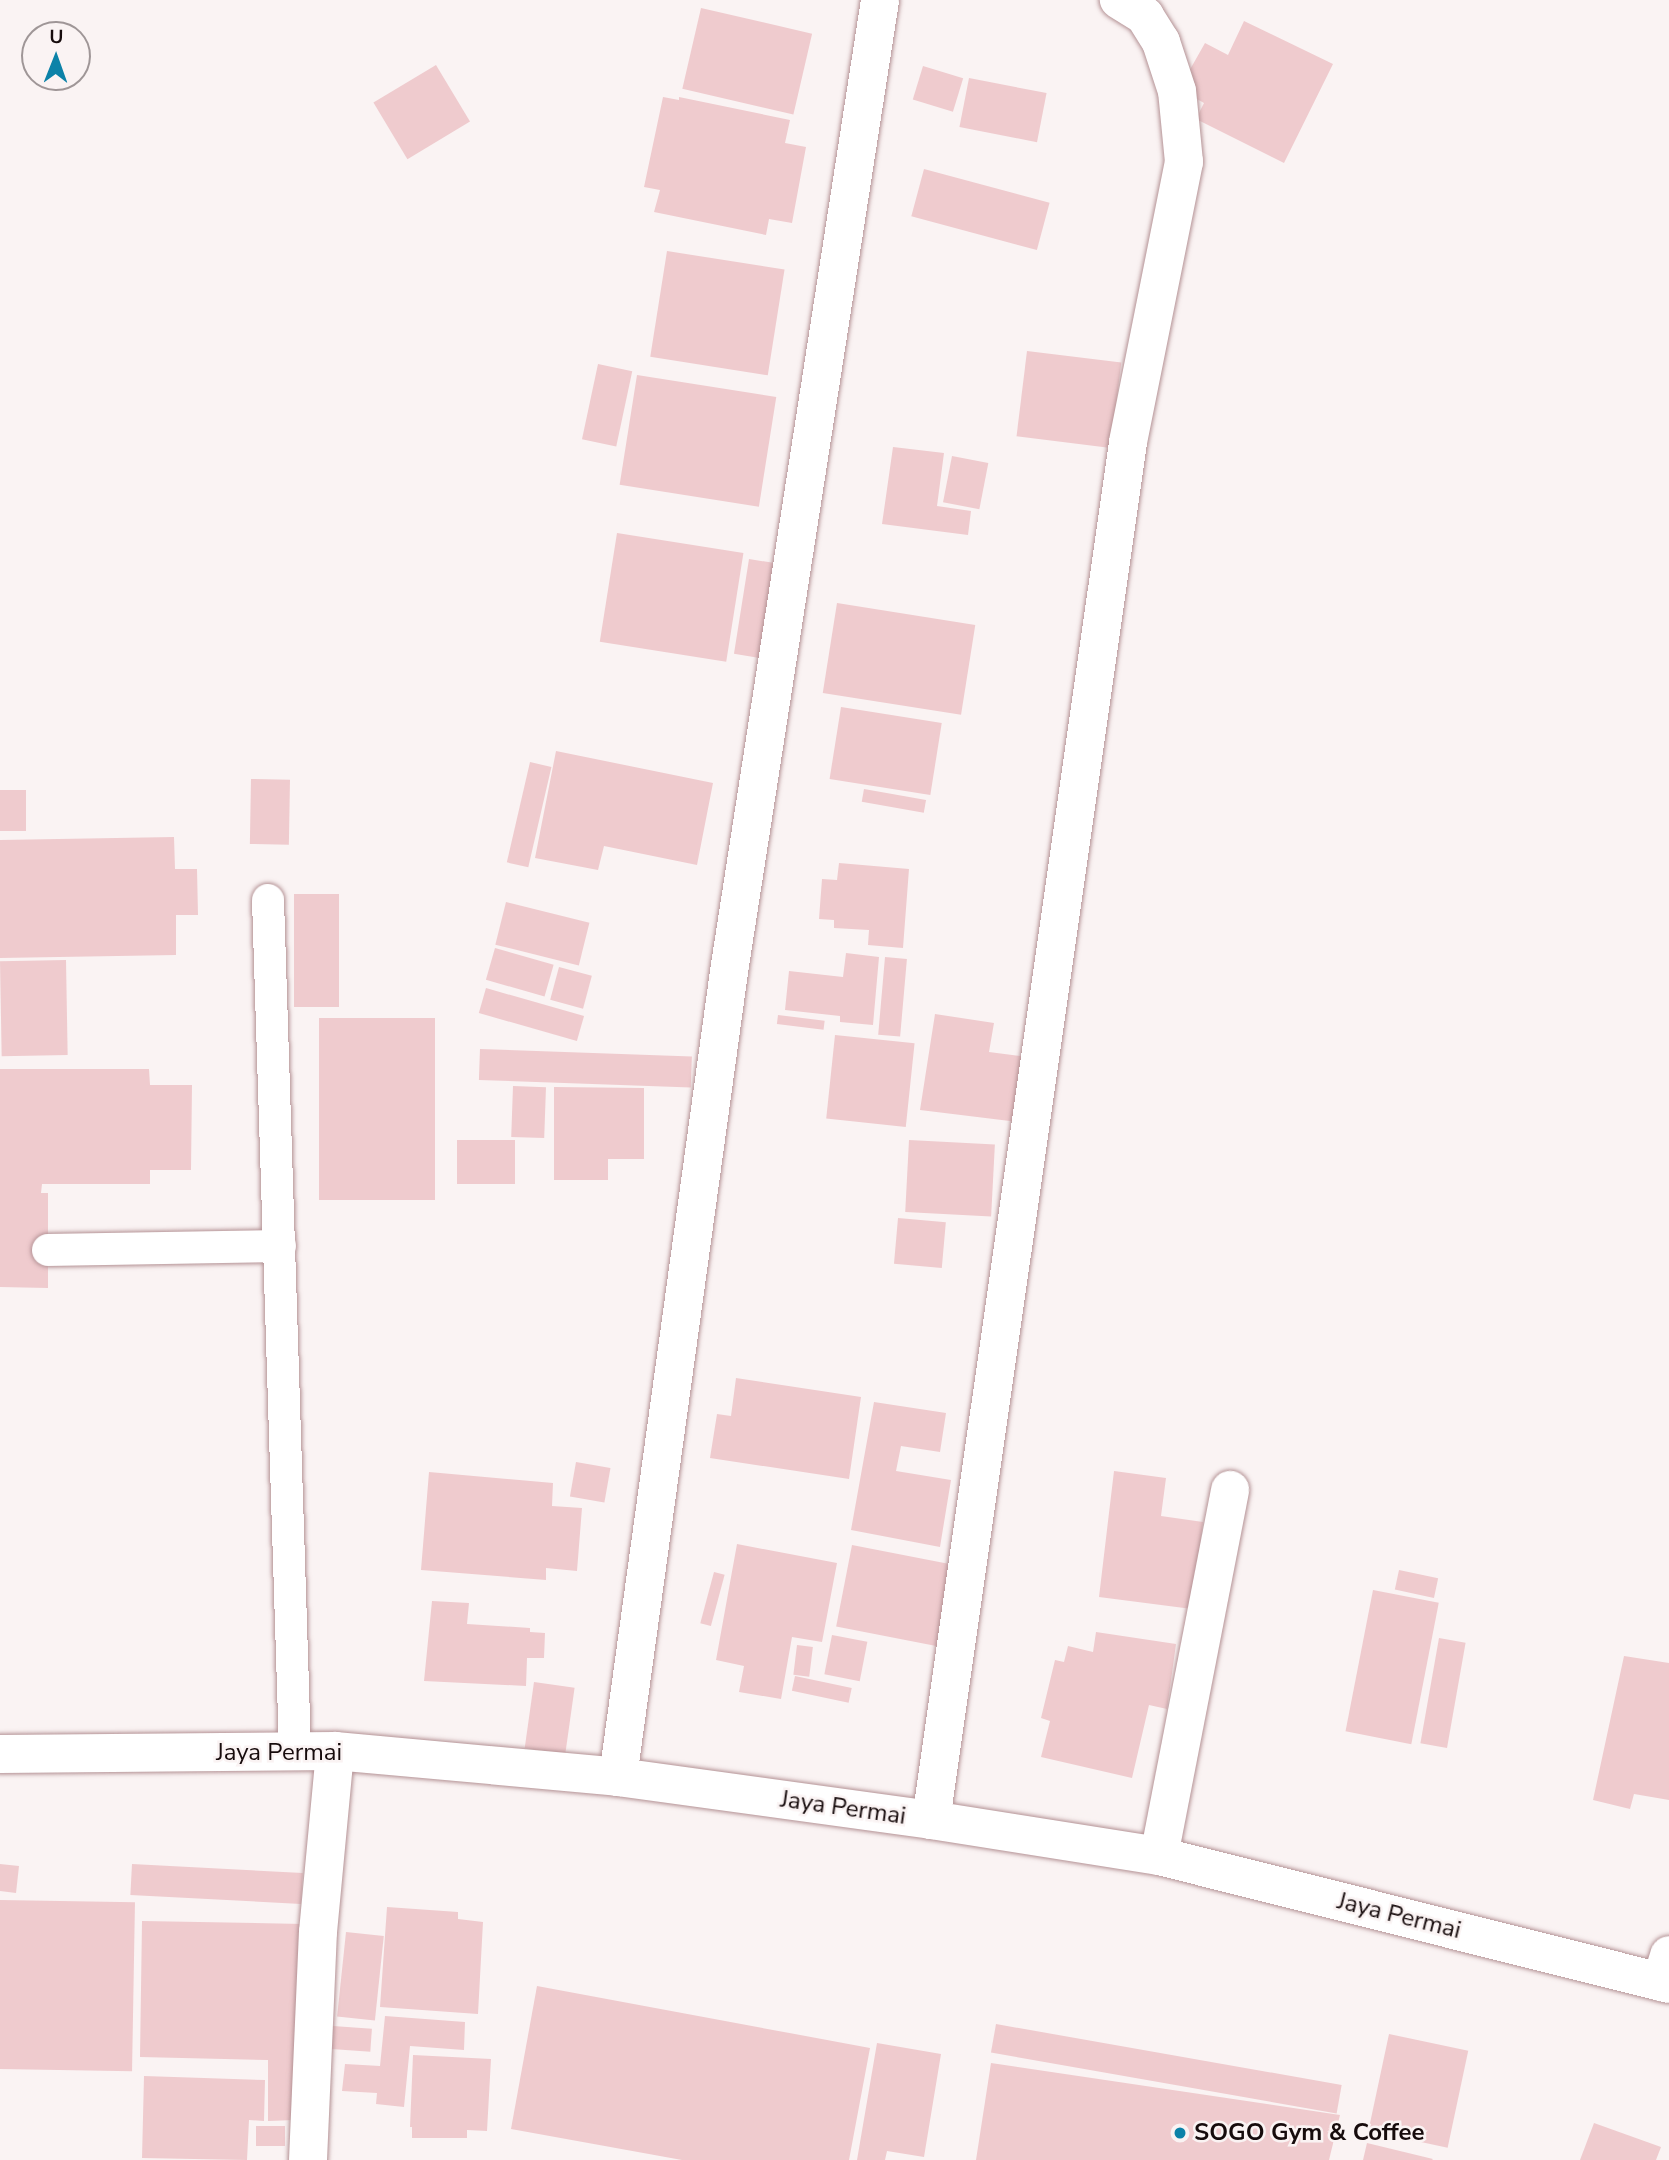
<!DOCTYPE html>
<html>
<head>
<meta charset="utf-8">
<style>
	body { margin:0 }
	#map { position:relative; width:1669px; height:2160px; overflow:hidden; background:#faf3f3; font-family:"Nunito Sans",sans-serif }
	div>[style] { position:absolute }
	.building>* { inset:0; background:#efcbce; transform-origin:0 0 }
	.roads { filter:drop-shadow(0 0 2px #b49295) drop-shadow(0 0 2px #b49295) }
	.service>* { height:32px; margin:-16px; padding:0 16px; transform-origin:16px; border-radius:16px; background:#fff }
	.minor>* { height:38px; margin:-19px; padding:0 19px; transform-origin:19px; border-radius:19px; background:#fff }
	.tertiary>* { height:38px; margin:-19px; padding:0 19px; transform-origin:19px; border-radius:19px; background:#fff }
	.dots>* { width:19px; height:19px; translate:-50% -50%; box-sizing:border-box; border:4px solid #faf3f3; border-radius:50% }
	span { translate:-50% -50%; white-space:nowrap; text-align:center; line-height:1.15; -webkit-text-stroke:5px #faf3f3; paint-order:stroke }
	.street-label { font-size:24px; color:#160b0c }
	.poi-label { font-size:24px; color:#160b0c; font-weight:700 }
	.left { translate:0 -50%; text-align:left }
	.north { position:absolute; left:21px; top:21px; width:70px; height:70px; box-sizing:border-box; background:#faf3f3; border:2px solid #9f9697; border-radius:50%; rotate:1deg; font-size:19px; font-weight:700; line-height:28px; text-align:center; color:#160b0c }
	.north::after { content:''; display:block; margin:auto; width:24px; height:32px; background:#0c82a8; clip-path:polygon(50% 0,100% 100%,50% 72%,0 100%) }
</style>
</head>
<body>
<div id="map">
	<div class="building">
		<div style="left:701px;top:8px;width:114px;height:83px;rotate:13deg"></div>
		<div style="clip-path:polygon(1244px 21px,1333px 64px,1284px 163px,1196px 119px,1204px 103px,1179px 89px,1205px 43px,1228px 55px)"></div>
		<div style="left:436px;top:65px;width:66px;height:73px;rotate:59deg"></div>
		<div style="left:923px;top:66px;width:42px;height:35px;rotate:17deg"></div>
		<div style="left:969px;top:78px;width:79px;height:50px;rotate:11deg"></div>
		<div style="clip-path:polygon(663px 97px,679px 100px,679px 97px,790px 120px,785px 143px,806px 147px,792px 223px,769px 219px,766px 235px,654px 212px,660px 190px,644px 187px)"></div>
		<div style="left:924px;top:169px;width:130px;height:49px;rotate:15deg"></div>
		<div style="left:667px;top:251px;width:119px;height:107px;rotate:9deg"></div>
		<div style="left:1027px;top:351px;width:95px;height:86px;rotate:7deg"></div>
		<div style="left:598px;top:364px;width:35px;height:77px;rotate:12deg"></div>
		<div style="left:637px;top:375px;width:141px;height:111px;rotate:9deg"></div>
		<div style="clip-path:polygon(893px 447px,944px 453px,937px 506px,971px 511px,968px 535px,882px 524px)"></div>
		<div style="left:952px;top:456px;width:37px;height:47px;rotate:11deg"></div>
		<div style="left:617px;top:533px;width:128px;height:110px;rotate:9deg"></div>
		<div style="left:749px;top:559px;width:26px;height:96px;rotate:9deg"></div>
		<div style="left:837px;top:603px;width:140px;height:91px;rotate:9deg"></div>
		<div style="left:841px;top:707px;width:102px;height:73px;rotate:9deg"></div>
		<div style="clip-path:polygon(556px 751px,713px 783px,697px 865px,604px 846px,598px 870px,535px 858px)"></div>
		<div style="left:530px;top:762px;width:22px;height:103px;rotate:13deg"></div>
		<div style="left:251px;top:779px;width:39px;height:65px;rotate:1deg"></div>
		<div style="left:864px;top:789px;width:63px;height:13px;rotate:10deg"></div>
		<div style="left:0;top:790px;width:26px;height:41px"></div>
		<div style="clip-path:polygon(174px 837px,175px 869px,197px 869px,198px 915px,176px 915px,176px 955px,0 958px,0 840px)"></div>
		<div style="clip-path:polygon(839px 863px,909px 869px,903px 948px,868px 945px,869px 930px,834px 928px,834px 920px,819px 919px,822px 879px,837px 880px)"></div>
		<div style="left:294px;top:894px;width:45px;height:113px"></div>
		<div style="left:506px;top:902px;width:86px;height:44px;rotate:14deg"></div>
		<div style="left:495px;top:948px;width:61px;height:33px;rotate:16deg"></div>
		<div style="clip-path:polygon(846px 953px,879px 957px,873px 1025px,840px 1022px,840px 1016px,785px 1010px,789px 971px,843px 977px)"></div>
		<div style="left:885px;top:957px;width:22px;height:78px;rotate:5deg"></div>
		<div style="left:66px;top:960px;width:95px;height:66px;rotate:89deg"></div>
		<div style="left:559px;top:967px;width:34px;height:34px;rotate:15deg"></div>
		<div style="left:486px;top:988px;width:102px;height:26px;rotate:16deg"></div>
		<div style="clip-path:polygon(935px 1014px,994px 1023px,989px 1052px,1028px 1057px,1018px 1122px,920px 1110px)"></div>
		<div style="left:778px;top:1015px;width:47px;height:9px;rotate:7deg"></div>
		<div style="left:319px;top:1018px;width:116px;height:182px"></div>
		<div style="left:835px;top:1035px;width:80px;height:84px;rotate:6deg"></div>
		<div style="left:480px;top:1049px;width:212px;height:31px;rotate:2deg"></div>
		<div style="clip-path:polygon(0 1069px,149px 1069px,150px 1085px,192px 1085px,191px 1170px,150px 1170px,150px 1184px,42px 1184px,41px 1193px,48px 1193px,48px 1288px,0 1287px)"></div>
		<div style="left:513px;top:1086px;width:33px;height:51px;rotate:2deg"></div>
		<div style="clip-path:polygon(554px 1087px,644px 1088px,644px 1159px,608px 1159px,608px 1180px,554px 1180px)"></div>
		<div style="left:457px;top:1140px;width:58px;height:44px"></div>
		<div style="left:909px;top:1140px;width:86px;height:72px;rotate:3deg"></div>
		<div style="left:898px;top:1218px;width:48px;height:46px;rotate:5deg"></div>
		<div style="clip-path:polygon(736px 1378px,861px 1397px,849px 1479px,710px 1458px,717px 1414px,731px 1416px)"></div>
		<div style="clip-path:polygon(874px 1402px,946px 1413px,940px 1452px,901px 1446px,896px 1471px,951px 1480px,940px 1547px,851px 1530px)"></div>
		<div style="left:576px;top:1462px;width:35px;height:35px;rotate:10deg"></div>
		<div style="clip-path:polygon(1114px 1471px,1166px 1478px,1161px 1516px,1203px 1522px,1192px 1609px,1099px 1597px)"></div>
		<div style="clip-path:polygon(429px 1472px,553px 1483px,552px 1506px,582px 1508px,577px 1571px,546px 1568px,546px 1580px,421px 1570px)"></div>
		<div style="clip-path:polygon(737px 1544px,837px 1563px,822px 1642px,792px 1637px,781px 1699px,739px 1692px,744px 1666px,716px 1660px)"></div>
		<div style="left:852px;top:1545px;width:111px;height:83px;rotate:11deg"></div>
		<div style="left:1399px;top:1570px;width:40px;height:20px;rotate:12deg"></div>
		<div style="left:714px;top:1572px;width:11px;height:53px;rotate:15deg"></div>
		<div style="left:1373px;top:1590px;width:67px;height:144px;rotate:11deg"></div>
		<div style="clip-path:polygon(432px 1601px,469px 1603px,467px 1624px,530px 1628px,530px 1632px,545px 1633px,544px 1658px,527px 1658px,526px 1686px,424px 1681px)"></div>
		<div style="clip-path:polygon(1096px 1632px,1176px 1644px,1167px 1709px,1149px 1705px,1132px 1778px,1041px 1757px,1050px 1721px,1041px 1718px,1055px 1660px,1064px 1662px,1068px 1646px,1093px 1652px)"></div>
		<div style="left:832px;top:1635px;width:36px;height:40px;rotate:11deg"></div>
		<div style="left:1439px;top:1638px;width:27px;height:107px;rotate:10deg"></div>
		<div style="left:797px;top:1645px;width:16px;height:30px;rotate:7deg"></div>
		<div style="clip-path:polygon(1624px 1656px,1669px 1663px,1669px 1800px,1634px 1794px,1630px 1809px,1593px 1800px)"></div>
		<div style="left:795px;top:1676px;width:58px;height:15px;rotate:12deg"></div>
		<div style="left:534px;top:1682px;width:41px;height:67px;rotate:8deg"></div>
		<div style="clip-path:polygon(0 1864px,19px 1866px,16px 1893px,0 1891px)"></div>
		<div style="left:132px;top:1864px;width:171px;height:31px;rotate:3deg"></div>
		<div style="left:0;top:1900px;width:135px;height:169px;rotate:1deg"></div>
		<div style="clip-path:polygon(387px 1907px,458px 1912px,458px 1919px,483px 1922px,478px 2014px,380px 2007px)"></div>
		<div style="clip-path:polygon(142px 1921px,304px 1924px,295px 2120px,268px 2121px,268px 2060px,140px 2057px)"></div>
		<div style="left:346px;top:1932px;width:38px;height:85px;rotate:6deg"></div>
		<div style="clip-path:polygon(537px 1986px,870px 2048px,849px 2160px,682px 2160px,511px 2129px)"></div>
		<div style="clip-path:polygon(385px 2016px,465px 2022px,464px 2050px,410px 2046px,404px 2107px,376px 2104px,377px 2093px,342px 2091px,345px 2064px,380px 2066px)"></div>
		<div style="left:996px;top:2024px;width:351px;height:29px;rotate:10deg"></div>
		<div style="left:333px;top:2026px;width:39px;height:23px;rotate:4deg"></div>
		<div style="left:1389px;top:2034px;width:81px;height:99px;rotate:12deg"></div>
		<div style="clip-path:polygon(877px 2043px,941px 2054px,924px 2157px,887px 2151px,885px 2160px,857px 2160px)"></div>
		<div style="clip-path:polygon(413px 2055px,491px 2059px,487px 2131px,467px 2130px,467px 2138px,412px 2138px,412px 2127px,410px 2127px)"></div>
		<div style="clip-path:polygon(991px 2063px,1340px 2115px,1329px 2160px,976px 2160px)"></div>
		<div style="clip-path:polygon(144px 2076px,265px 2080px,264px 2121px,249px 2120px,247px 2160px,142px 2158px)"></div>
		<div style="clip-path:polygon(1594px 2123px,1661px 2147px,1656px 2160px,1580px 2160px)"></div>
		<div style="left:256px;top:2126px;width:29px;height:20px"></div>
		<div style="clip-path:polygon(1367px 2143px,1433px 2159px,1432px 2160px,1363px 2160px)"></div>
	</div>
	<div class="roads">
		<div class="service">
			<div style="left:268px;top:900px;width:851px;rotate:88.18deg"></div>
			<div style="left:48px;top:1250px;width:232px;rotate:-1deg"></div>
		</div>
		<div class="minor">
			<div style="left:618px;top:1777px;width:820px;rotate:-82.15deg"></div>
			<div style="left:730px;top:965px;width:977px;rotate:-81.16deg"></div>
			<div style="left:931px;top:1820px;width:1392px;rotate:-81.86deg"></div>
			<div style="left:1128px;top:442px;width:286px;rotate:-78.7deg"></div>
			<div style="left:1184px;top:162px;width:71px;rotate:-95.6deg"></div>
			<div style="left:1177px;top:91px;width:52px;rotate:-108.1deg"></div>
			<div style="left:1161px;top:42px;width:31px;rotate:-122deg"></div>
			<div style="left:1145px;top:16px;width:31px;rotate:-148deg"></div>
			<div style="left:1159px;top:1856px;width:373px;rotate:-79deg"></div>
			<div style="left:1661px;top:1982px;width:28px;rotate:-73deg"></div>
			<div style="left:308px;top:2160px;width:228px;rotate:-87.5deg"></div>
			<div style="left:318px;top:1932px;width:182px;rotate:-84.6deg"></div>
		</div>
		<div class="tertiary">
			<div style="left:0;top:1754px;width:335px;rotate:-0.5deg"></div>
			<div style="left:335px;top:1751px;width:284px;rotate:5.2deg"></div>
			<div style="left:618px;top:1777px;width:316px;rotate:7.8deg"></div>
			<div style="left:931px;top:1820px;width:231px;rotate:9deg"></div>
			<div style="left:1159px;top:1856px;width:526px;rotate:14.09deg"></div>
		</div>
	</div>
	<div class="dots">
		<div style="left:1180px;top:2133px;background:#0c82a8"></div>
	</div>
	<div class="street-label">
		<span style="left:279px;top:1753px">Jaya Permai</span>
		<span style="left:843px;top:1808px;rotate:8deg">Jaya Permai</span>
		<span style="left:1399px;top:1916px;rotate:14deg">Jaya Permai</span>
	</div>
	<div class="poi-label">
		<span class="left" style="left:1194px;top:2133px">SOGO Gym &amp; Coffee</span>
	</div>
	<div class="north">U</div>
</div>
</body>
</html>
